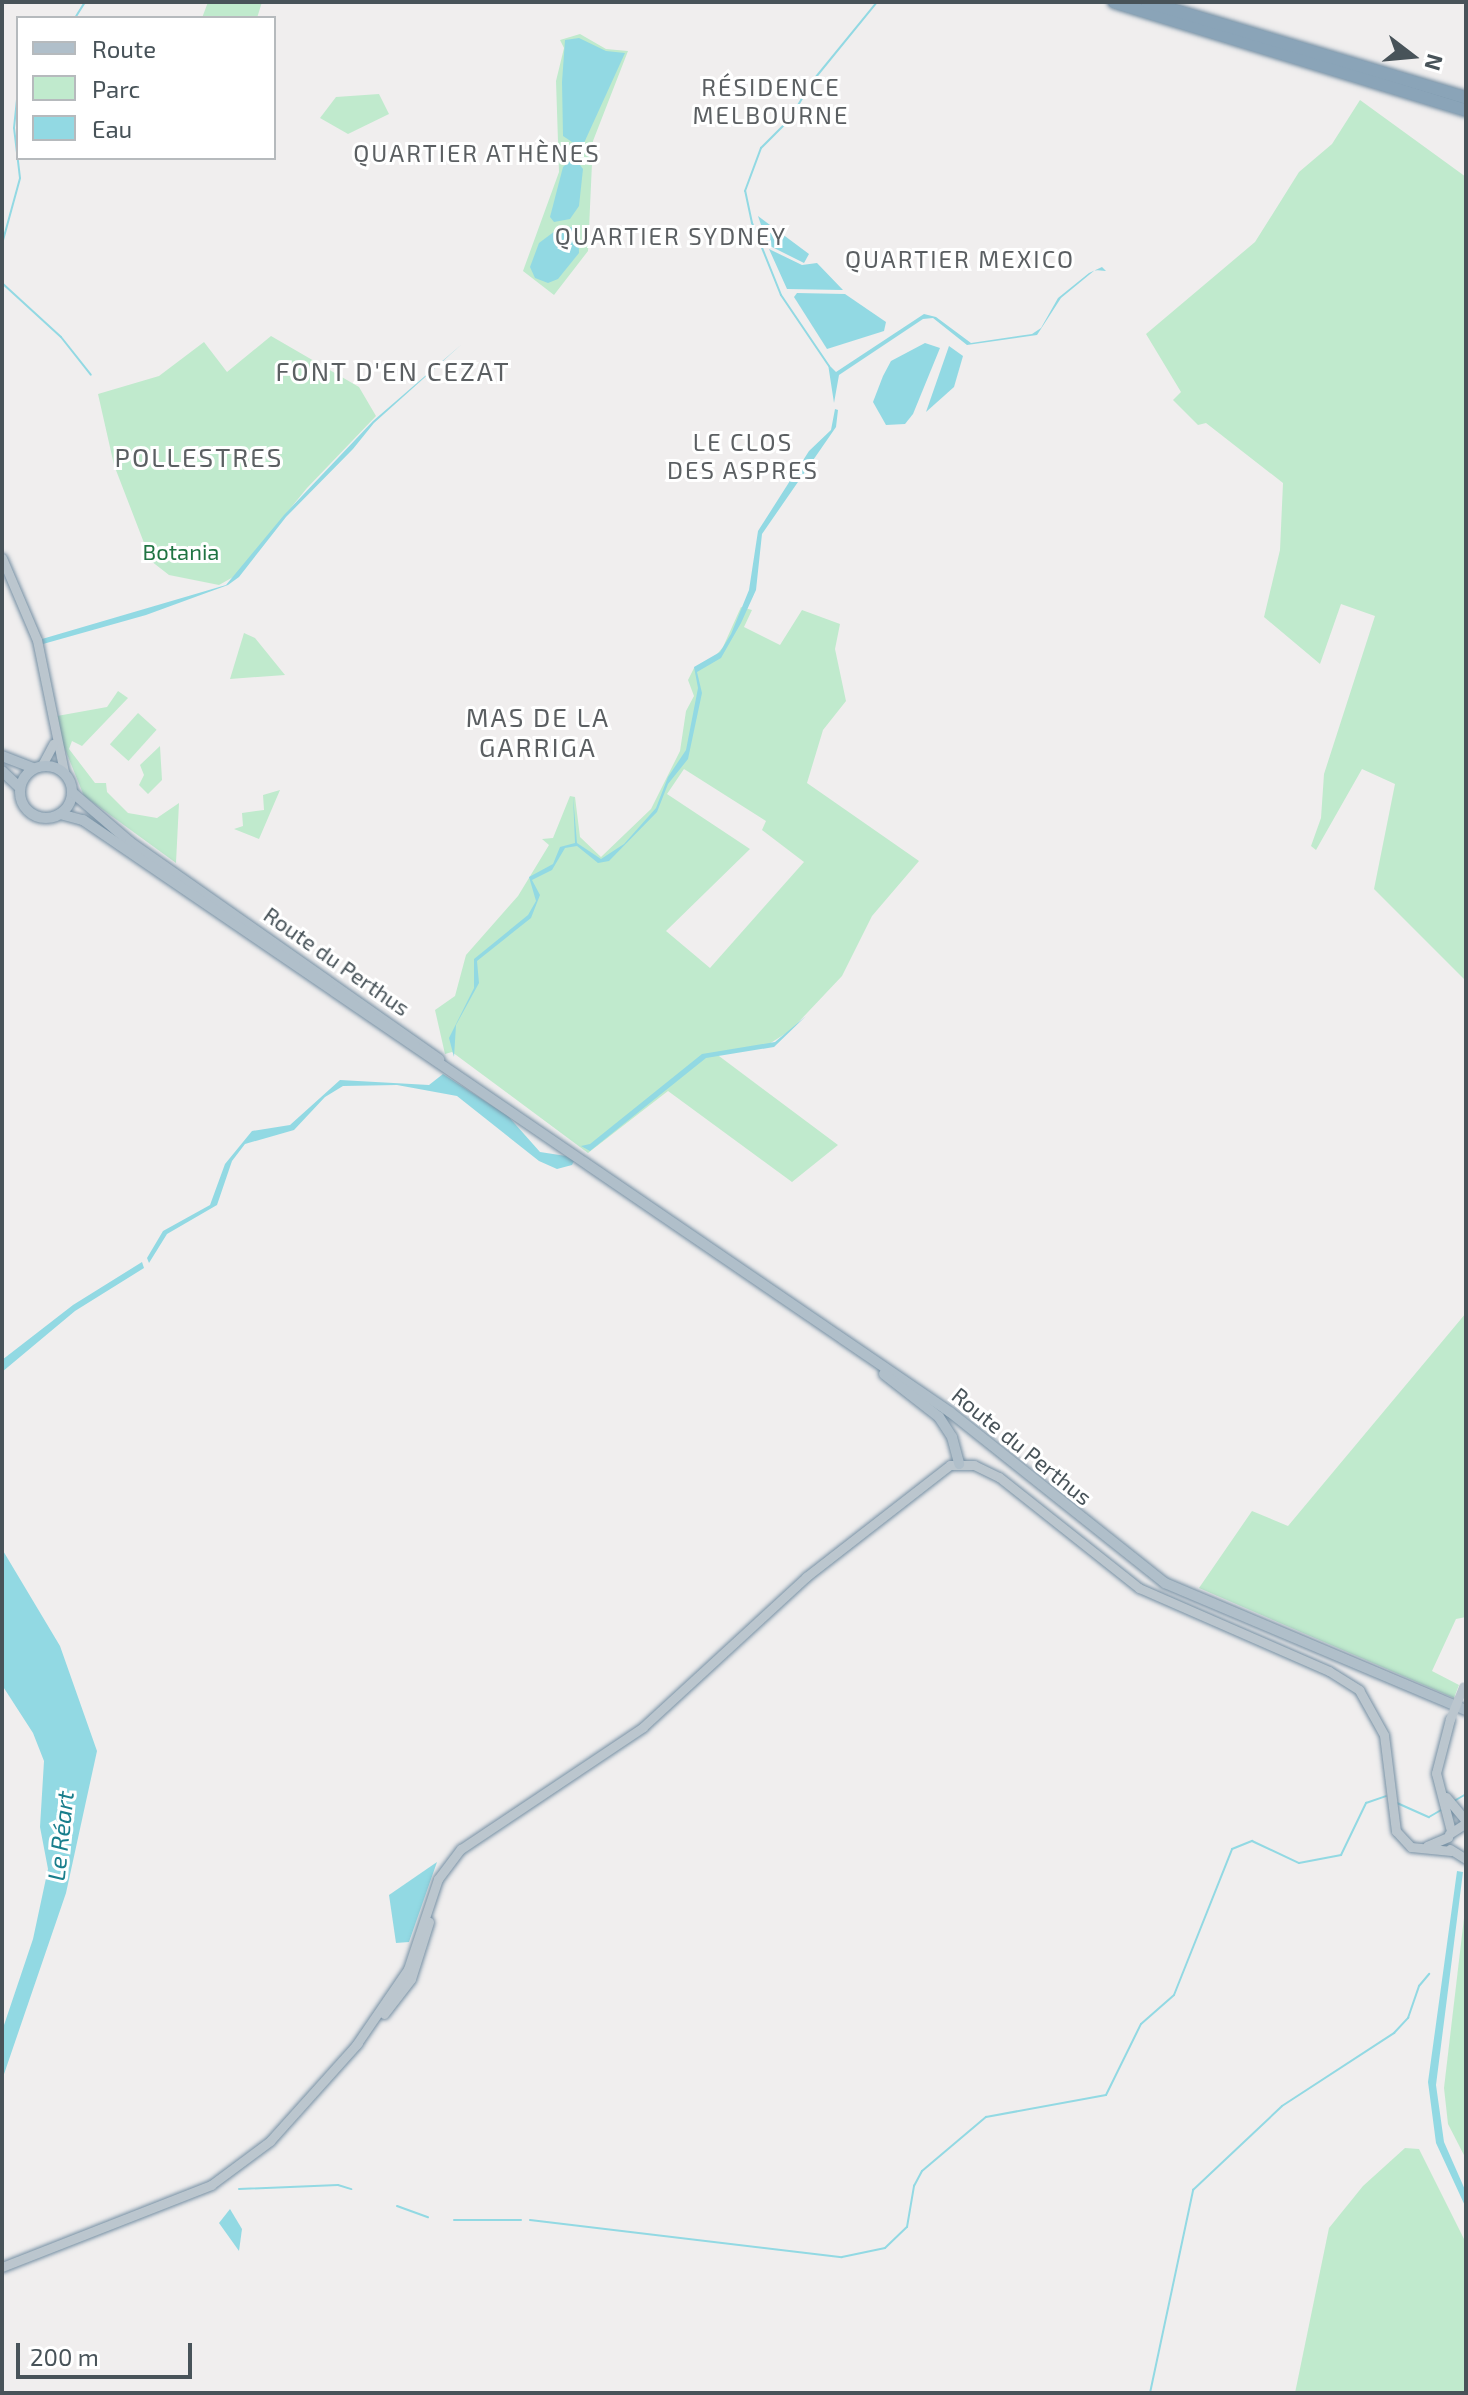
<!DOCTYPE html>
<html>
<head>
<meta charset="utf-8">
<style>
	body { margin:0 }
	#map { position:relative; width:1468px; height:2395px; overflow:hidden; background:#f0eeee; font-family:"Exo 2",sans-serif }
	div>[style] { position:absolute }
	.green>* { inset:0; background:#c0eacd; transform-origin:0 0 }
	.water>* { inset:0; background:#92d9e3 }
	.stream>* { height:2px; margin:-1px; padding:0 1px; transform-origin:1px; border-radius:1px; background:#92d9e3 }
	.roads { filter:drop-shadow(0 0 2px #7690a4) drop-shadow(0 0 2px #7690a4) }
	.secondary>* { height:9px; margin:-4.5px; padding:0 4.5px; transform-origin:4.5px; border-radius:4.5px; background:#bbc6ce }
	.primary>* { height:10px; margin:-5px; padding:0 5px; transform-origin:5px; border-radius:5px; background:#b0bfca }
	.primary>.ring { margin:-5px; padding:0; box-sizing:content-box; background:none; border:10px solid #b0bfca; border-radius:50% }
	.highway>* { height:12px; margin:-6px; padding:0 6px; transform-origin:6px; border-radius:6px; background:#8aa4b8 }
	.secondary-bridge>* { height:9px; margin:-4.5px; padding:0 4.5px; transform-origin:4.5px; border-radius:4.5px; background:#bbc6ce }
	span { translate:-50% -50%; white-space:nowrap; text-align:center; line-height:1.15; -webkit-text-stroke:6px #fff; paint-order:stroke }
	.park-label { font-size:22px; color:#207443 }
	.street-label { font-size:22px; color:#485359 }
	.neighbourhood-label { font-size:24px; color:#5b5f62; letter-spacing:2px }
	.water-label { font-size:24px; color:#197e8c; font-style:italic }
	.quarter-label { font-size:26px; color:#5b5f62; letter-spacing:2px }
	.frame { position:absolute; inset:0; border:4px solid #485359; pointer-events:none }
	.legend { position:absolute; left:16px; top:16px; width:260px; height:144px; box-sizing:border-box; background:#fff; border:2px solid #b6babd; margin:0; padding:10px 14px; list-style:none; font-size:24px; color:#485359 }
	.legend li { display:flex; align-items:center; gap:16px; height:40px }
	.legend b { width:40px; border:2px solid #b6babd }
	.north { position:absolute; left:1372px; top:16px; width:80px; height:80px; -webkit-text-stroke:6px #fff; paint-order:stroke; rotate:106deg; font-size:22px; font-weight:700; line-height:32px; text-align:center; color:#485359 }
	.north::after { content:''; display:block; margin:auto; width:28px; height:36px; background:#485359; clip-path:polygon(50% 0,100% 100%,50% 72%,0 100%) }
	.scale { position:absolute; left:16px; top:2343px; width:176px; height:36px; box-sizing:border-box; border:4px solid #485359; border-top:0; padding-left:10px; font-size:24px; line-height:28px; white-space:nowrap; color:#485359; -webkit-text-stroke:6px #fff; paint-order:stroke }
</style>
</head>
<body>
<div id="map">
	<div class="green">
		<div style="clip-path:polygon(208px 2px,262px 2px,257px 18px,202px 18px)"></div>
		<div style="clip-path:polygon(580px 34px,606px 49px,628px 51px,593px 141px,588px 251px,554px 295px,523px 271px,559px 172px,556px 81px,564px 48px,560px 40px)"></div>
		<div style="clip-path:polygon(379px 94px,389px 114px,348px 134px,320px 118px,336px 97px)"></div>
		<div style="clip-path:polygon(1360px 100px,1466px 177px,1466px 981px,1374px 889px,1395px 784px,1362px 769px,1316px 850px,1311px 846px,1321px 818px,1324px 774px,1375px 616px,1341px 604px,1320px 664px,1264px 617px,1280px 550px,1283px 483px,1206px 423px,1198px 425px,1173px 400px,1181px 392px,1146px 334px,1255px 242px,1299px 172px,1332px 144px)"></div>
		<div style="clip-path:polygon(271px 336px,359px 387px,376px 416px,307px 488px,235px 576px,219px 585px,169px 575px,151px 561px,114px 465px,98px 394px,159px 376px,204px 342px,227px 372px)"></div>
		<div style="clip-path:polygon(evenodd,741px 607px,752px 610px,744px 627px,780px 645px,802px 610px,840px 624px,835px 649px,846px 701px,823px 730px,807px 783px,919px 861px,872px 916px,842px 976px,791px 1030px,766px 1046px,715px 1053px,838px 1145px,792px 1182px,668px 1091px,588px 1153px,452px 1052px,445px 1054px,435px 1010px,455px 996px,466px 955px,518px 896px,549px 845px,542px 839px,553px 838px,570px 796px,575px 797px,580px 837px,601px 857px,651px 809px,680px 751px,686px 711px,694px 696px,688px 680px,694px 668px,713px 659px,723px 647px,741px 607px,684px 769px,766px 821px,762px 830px,804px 862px,710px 968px,666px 931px,750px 849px,667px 794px,684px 769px)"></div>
		<div style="clip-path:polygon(244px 633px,255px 638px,285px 675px,230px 679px)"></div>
		<div style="clip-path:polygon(118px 691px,128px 698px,82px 746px,72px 741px,69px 749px,95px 783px,106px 783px,107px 792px,128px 813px,157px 818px,179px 803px,176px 863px,84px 796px,60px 737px,57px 716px,107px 707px)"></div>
		<div style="left:138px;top:713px;width:25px;height:42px;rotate:42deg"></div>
		<div style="clip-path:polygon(160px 746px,162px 780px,148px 794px,139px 785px,144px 775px,140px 765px)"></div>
		<div style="clip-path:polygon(280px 790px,259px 839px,234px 829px,243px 826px,242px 813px,264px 810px,263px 795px)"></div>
		<div style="clip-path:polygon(1466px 1313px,1466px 1617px,1456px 1619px,1432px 1671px,1459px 1685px,1454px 1698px,1199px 1588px,1252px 1511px,1288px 1526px)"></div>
		<div style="clip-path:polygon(1466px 1901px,1466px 2159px,1448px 2124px,1444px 2088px)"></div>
		<div style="clip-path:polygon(1405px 2148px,1419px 2149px,1466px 2243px,1466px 2393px,1295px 2393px,1329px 2228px,1363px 2186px)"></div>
	</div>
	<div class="water">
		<div style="clip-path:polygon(579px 38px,606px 51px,625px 53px,584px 143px,575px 144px,563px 136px,562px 82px,565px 40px)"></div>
		<div style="clip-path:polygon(574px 157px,583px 169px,579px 206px,570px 219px,554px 222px,550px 217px,563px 167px)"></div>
		<div style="clip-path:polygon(758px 216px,809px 254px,804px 263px,768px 245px)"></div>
		<div style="clip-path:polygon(578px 227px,579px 253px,558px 279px,548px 283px,535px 278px,530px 267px,539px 243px,559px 228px)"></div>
		<div style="clip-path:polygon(769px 249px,802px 265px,817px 263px,843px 290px,787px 289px)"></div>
		<div style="clip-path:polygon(1102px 267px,1106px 271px,1095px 270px,1061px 298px,1037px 335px,967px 345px,933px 318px,923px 319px,839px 375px,834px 403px,828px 364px,836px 372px,924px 314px,936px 317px,971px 343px,1032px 334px,1041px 328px,1058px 298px,1089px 273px)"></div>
		<div style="clip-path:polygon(797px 293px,845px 294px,886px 322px,884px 331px,827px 349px,794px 297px)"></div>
		<div style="clip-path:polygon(925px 343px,940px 348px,913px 414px,905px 424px,886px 425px,873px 402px,883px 376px,891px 361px)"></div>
		<div style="clip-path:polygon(462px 344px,374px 423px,353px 449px,286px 517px,239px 577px,228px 585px,146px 615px,43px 644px,42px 639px,226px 585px,284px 515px,373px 421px)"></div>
		<div style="clip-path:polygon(949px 346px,963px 356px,954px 387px,926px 412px)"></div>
		<div style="clip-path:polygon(835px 409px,838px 410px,836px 427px,762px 534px,756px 590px,741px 623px,721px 658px,697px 672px,702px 693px,688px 759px,668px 784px,657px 812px,609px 861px,598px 863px,577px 846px,565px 848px,552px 870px,532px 880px,540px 895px,531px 918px,477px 961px,479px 983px,456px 1025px,454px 1057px,449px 1038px,474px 988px,474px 959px,528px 915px,536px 901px,529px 877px,553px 864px,560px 847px,575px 843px,573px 796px,577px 843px,601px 859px,624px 844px,656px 808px,668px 777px,686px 750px,698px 688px,694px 667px,720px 652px,731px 634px,749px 590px,758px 531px,809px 451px,831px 430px)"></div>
		<div style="clip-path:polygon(806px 1016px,774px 1047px,706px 1058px,590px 1151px,581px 1146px,590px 1144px,702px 1054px,775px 1042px)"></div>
		<div style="clip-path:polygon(443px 1074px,508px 1116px,540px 1152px,566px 1156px,574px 1161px,572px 1165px,557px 1169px,539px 1161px,457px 1096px,397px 1085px,343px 1086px,325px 1097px,294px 1130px,245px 1144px,232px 1161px,217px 1205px,167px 1234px,149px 1263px,147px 1258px,163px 1231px,210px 1205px,225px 1164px,252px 1131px,290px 1125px,340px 1080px,429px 1085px)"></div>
		<div style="clip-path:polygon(142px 1262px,144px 1268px,75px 1311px,2px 1372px,2px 1360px,73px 1305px)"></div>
		<div style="clip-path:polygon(2px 1549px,60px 1646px,97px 1751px,66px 1893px,2px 2080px,2px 2031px,33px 1939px,48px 1869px,40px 1827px,44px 1761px,33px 1733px,2px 1685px)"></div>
		<div style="clip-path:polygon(437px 1862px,409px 1942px,396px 1943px,389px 1895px)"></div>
		<div style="clip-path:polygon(1457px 1871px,1463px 1872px,1436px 2085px,1444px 2142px,1466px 2192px,1466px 2208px,1436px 2143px,1428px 2082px)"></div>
		<div style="clip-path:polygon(230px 2209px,242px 2229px,239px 2251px,219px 2223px)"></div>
	</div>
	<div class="stream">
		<div style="left:75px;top:18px;width:19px;rotate:-58deg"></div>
		<div style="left:2px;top:244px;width:68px;rotate:-74.7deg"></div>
		<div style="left:20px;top:178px;width:50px;rotate:-96.8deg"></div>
		<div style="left:14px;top:128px;width:36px;rotate:-84deg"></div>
		<div style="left:2px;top:283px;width:80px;rotate:42.5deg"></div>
		<div style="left:61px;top:337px;width:48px;rotate:51.7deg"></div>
		<div style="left:829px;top:366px;width:86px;rotate:-124.1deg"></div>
		<div style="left:781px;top:295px;width:78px;rotate:-111.9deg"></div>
		<div style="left:752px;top:223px;width:33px;rotate:-102deg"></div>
		<div style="left:745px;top:191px;width:46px;rotate:-69.6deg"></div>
		<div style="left:761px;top:148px;width:41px;rotate:-45deg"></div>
		<div style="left:790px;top:119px;width:42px;rotate:-59.7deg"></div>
		<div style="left:811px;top:83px;width:104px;rotate:-50.8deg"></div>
		<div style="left:1454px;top:1801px;width:14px;rotate:-30deg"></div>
		<div style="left:1397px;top:1803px;width:35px;rotate:24deg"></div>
		<div style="left:1429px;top:1817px;width:14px;rotate:-30deg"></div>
		<div style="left:239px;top:2189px;width:99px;rotate:-2.3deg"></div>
		<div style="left:338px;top:2185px;width:14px;rotate:17deg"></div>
		<div style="left:397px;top:2206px;width:33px;rotate:20deg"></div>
		<div style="left:454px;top:2220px;width:67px"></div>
		<div style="left:530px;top:2220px;width:314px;rotate:6.8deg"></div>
		<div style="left:842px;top:2257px;width:44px;rotate:-11.8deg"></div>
		<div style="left:885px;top:2248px;width:30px;rotate:-44deg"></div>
		<div style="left:907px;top:2227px;width:42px;rotate:-80.3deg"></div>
		<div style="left:914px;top:2186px;width:17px;rotate:-62deg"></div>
		<div style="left:922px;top:2171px;width:84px;rotate:-40.2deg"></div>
		<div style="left:986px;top:2117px;width:122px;rotate:-10.4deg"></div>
		<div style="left:1106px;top:2095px;width:79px;rotate:-63.8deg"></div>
		<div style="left:1141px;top:2024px;width:44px;rotate:-41.3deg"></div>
		<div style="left:1174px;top:1995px;width:157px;rotate:-68.3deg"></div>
		<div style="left:1232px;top:1849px;width:22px;rotate:-22deg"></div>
		<div style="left:1252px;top:1841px;width:52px;rotate:25.1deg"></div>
		<div style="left:1299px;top:1863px;width:43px;rotate:-10.8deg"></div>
		<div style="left:1341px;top:1855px;width:58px;rotate:-64.3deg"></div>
		<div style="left:1366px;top:1803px;width:21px;rotate:-19deg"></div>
		<div style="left:1150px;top:2393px;width:208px;rotate:-78deg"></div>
		<div style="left:1193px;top:2190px;width:122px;rotate:-43.3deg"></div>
		<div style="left:1282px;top:2106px;width:134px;rotate:-33.1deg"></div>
		<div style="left:1394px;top:2033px;width:21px;rotate:-47deg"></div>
		<div style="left:1408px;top:2018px;width:34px;rotate:-71deg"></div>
		<div style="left:1419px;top:1986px;width:16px;rotate:-50deg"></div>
	</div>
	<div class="roads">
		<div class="secondary">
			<div style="left:2px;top:558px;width:89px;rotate:66.9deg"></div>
			<div style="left:37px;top:640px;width:135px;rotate:78.4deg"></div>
			<div style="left:42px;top:765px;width:24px;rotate:-62deg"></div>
			<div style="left:1450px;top:1719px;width:56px;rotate:104.5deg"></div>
			<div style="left:1436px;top:1773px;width:60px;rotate:75.5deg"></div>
			<div style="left:1446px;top:1797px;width:31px;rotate:50deg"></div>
			<div style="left:1449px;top:1834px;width:20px;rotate:-33deg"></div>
			<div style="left:1427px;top:1846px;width:23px;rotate:-23deg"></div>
			<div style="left:1450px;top:1849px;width:19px;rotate:32deg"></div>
			<div style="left:384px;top:2014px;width:44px;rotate:-52.4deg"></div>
			<div style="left:411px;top:1979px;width:60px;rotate:-72.5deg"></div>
			<div style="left:356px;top:2045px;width:92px;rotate:-55.6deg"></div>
			<div style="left:408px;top:1969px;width:95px;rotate:-71.6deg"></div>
			<div style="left:438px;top:1879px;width:38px;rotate:-53deg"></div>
			<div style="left:461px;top:1849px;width:219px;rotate:-33.8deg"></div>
			<div style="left:643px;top:1727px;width:222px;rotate:-42.6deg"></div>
			<div style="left:806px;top:1577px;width:182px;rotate:-37.9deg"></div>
			<div style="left:950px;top:1465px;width:24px"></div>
			<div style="left:974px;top:1465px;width:28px;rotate:26deg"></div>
			<div style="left:999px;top:1477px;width:179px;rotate:38.4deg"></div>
			<div style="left:1139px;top:1588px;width:207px;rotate:23.6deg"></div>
			<div style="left:1329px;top:1671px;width:36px;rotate:32deg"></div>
			<div style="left:1359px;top:1690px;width:51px;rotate:60.9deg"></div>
			<div style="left:1384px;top:1735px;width:97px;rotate:82.9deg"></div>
			<div style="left:1396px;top:1831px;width:22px;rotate:47deg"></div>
			<div style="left:1411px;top:1847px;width:40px;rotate:5.7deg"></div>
			<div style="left:2px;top:2267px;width:225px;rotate:-21.4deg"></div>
			<div style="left:211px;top:2185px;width:74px;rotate:-36.7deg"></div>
			<div style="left:270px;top:2141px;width:132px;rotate:-48.1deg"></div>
		</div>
		<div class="primary">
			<div style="left:2px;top:756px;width:33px;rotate:21deg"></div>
			<div class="ring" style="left:20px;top:766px;width:42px;height:42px"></div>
			<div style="left:2px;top:771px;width:25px;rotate:43deg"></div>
			<div style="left:73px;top:793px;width:75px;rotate:40.7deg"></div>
			<div style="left:130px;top:842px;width:378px;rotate:35.1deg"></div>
			<div style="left:60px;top:814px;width:24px;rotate:15deg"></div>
			<div style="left:83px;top:820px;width:1050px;rotate:34.33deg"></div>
			<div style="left:950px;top:1412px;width:275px;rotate:38.5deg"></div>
			<div style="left:1165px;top:1583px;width:327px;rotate:22.9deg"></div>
			<div style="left:884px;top:1374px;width:70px;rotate:38deg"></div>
			<div style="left:939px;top:1417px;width:24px;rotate:57deg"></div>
			<div style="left:952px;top:1437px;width:28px;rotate:75deg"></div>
		</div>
		<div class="highway">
			<div style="left:1114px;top:2px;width:368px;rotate:17.1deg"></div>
			<div style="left:1147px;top:2px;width:333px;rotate:16.7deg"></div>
		</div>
	</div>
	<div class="secondary-bridge">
		<div style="left:1450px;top:1719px;width:35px;rotate:-68deg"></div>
	</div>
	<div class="park-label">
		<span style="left:181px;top:552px">Botania</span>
	</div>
	<div class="street-label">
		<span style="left:337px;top:961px;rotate:35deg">Route du Perthus</span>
		<span style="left:1022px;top:1446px;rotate:39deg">Route du Perthus</span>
	</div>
	<div class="neighbourhood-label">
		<span style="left:771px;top:101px">RÉSIDENCE<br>MELBOURNE</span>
		<span style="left:477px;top:153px">QUARTIER ATHÈNES</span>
		<span style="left:671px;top:236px">QUARTIER SYDNEY</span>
		<span style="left:960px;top:259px">QUARTIER MEXICO</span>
		<span style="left:743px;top:456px">LE CLOS<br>DES ASPRES</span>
	</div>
	<div class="water-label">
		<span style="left:60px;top:1836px;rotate:-84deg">Le Réart</span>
	</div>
	<div class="quarter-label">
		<span style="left:393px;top:371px">FONT D'EN CEZAT</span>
		<span style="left:199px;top:457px">POLLESTRES</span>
		<span style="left:538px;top:732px">MAS DE LA<br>GARRIGA</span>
	</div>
	<div class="frame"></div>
	<ul class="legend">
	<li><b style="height:10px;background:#b0bfca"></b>Route</li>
	<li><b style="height:22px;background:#c0eacd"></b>Parc</li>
	<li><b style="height:22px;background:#92d9e3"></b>Eau</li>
	</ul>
	<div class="north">N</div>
	<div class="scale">200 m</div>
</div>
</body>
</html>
